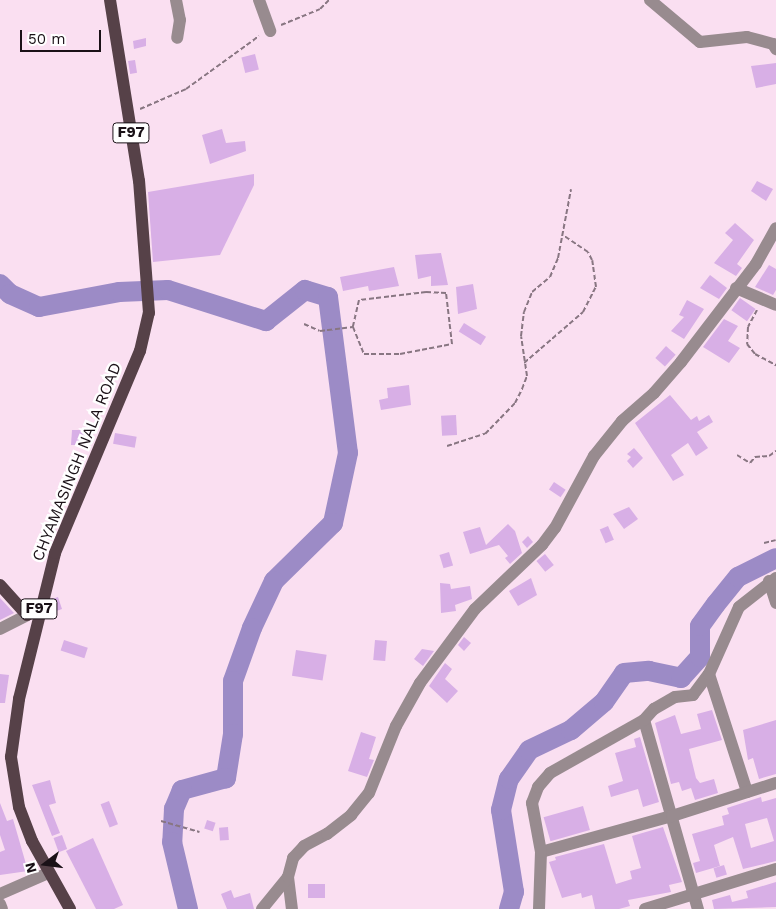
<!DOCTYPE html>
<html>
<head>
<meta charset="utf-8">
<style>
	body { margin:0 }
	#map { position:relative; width:776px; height:909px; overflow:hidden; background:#fadff1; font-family:"Work Sans",sans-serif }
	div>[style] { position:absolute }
	.river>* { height:20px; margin:-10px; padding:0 10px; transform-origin:10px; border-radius:10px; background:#9c8bc6 }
	.building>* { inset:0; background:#d8afe6; transform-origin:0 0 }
	.path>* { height:2px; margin-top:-1px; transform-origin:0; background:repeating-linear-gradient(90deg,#887682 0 5px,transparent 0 7.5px) }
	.minor>* { height:12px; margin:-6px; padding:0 6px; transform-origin:6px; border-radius:6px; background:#988b8f }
	.major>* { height:12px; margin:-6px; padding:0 6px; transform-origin:6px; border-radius:6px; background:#564148 }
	span { translate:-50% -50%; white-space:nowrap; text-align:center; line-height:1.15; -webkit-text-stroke:5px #fff; paint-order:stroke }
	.shield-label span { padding:1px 4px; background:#fff; border:1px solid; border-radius:4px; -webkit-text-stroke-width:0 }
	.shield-label { font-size:15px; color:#1a1117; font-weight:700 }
	.street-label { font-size:16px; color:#1a1117 }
	.north { position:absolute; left:20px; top:839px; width:50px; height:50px; -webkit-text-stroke:4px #fff; paint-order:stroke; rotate:255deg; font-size:14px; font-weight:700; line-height:20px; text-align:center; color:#1a1117 }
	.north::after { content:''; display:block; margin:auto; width:18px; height:22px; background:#1a1117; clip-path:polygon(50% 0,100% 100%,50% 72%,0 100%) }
	.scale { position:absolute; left:20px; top:30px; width:81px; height:22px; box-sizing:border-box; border:2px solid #1a1117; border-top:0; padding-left:6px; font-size:15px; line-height:18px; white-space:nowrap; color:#1a1117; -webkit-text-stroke:4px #fff; paint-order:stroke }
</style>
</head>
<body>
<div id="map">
	<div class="river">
		<div style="left:0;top:284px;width:14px;rotate:45deg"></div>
		<div style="left:10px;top:294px;width:32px;rotate:24deg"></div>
		<div style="left:39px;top:307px;width:81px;rotate:-10.6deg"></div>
		<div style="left:119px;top:292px;width:49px;rotate:-2.3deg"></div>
		<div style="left:168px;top:290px;width:103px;rotate:17.6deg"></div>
		<div style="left:266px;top:321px;width:50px;rotate:-38.5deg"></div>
		<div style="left:305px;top:290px;width:24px;rotate:17deg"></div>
		<div style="left:328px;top:297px;width:157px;rotate:82.7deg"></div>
		<div style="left:348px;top:453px;width:72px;rotate:102.1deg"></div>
		<div style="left:333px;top:523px;width:83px;rotate:135.5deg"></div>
		<div style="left:274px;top:581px;width:52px;rotate:115.1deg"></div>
		<div style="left:252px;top:628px;width:56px;rotate:109.7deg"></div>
		<div style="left:233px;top:681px;width:53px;rotate:90deg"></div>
		<div style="left:233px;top:734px;width:45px;rotate:99deg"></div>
		<div style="left:226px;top:778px;width:46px;rotate:164.7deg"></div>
		<div style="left:182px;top:790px;width:21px;rotate:113deg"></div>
		<div style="left:174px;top:809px;width:33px;rotate:93deg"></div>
		<div style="left:172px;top:842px;width:69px;rotate:76.6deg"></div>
		<div style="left:509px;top:909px;width:18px;rotate:-74deg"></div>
		<div style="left:514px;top:892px;width:83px;rotate:-99deg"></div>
		<div style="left:501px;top:810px;width:32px;rotate:-76deg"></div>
		<div style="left:509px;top:779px;width:35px;rotate:-55deg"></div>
		<div style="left:529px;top:750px;width:47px;rotate:-25.5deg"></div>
		<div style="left:571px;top:730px;width:43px;rotate:-40.3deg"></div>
		<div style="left:604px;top:702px;width:35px;rotate:-55deg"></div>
		<div style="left:624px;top:673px;width:25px;rotate:-5deg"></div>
		<div style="left:649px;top:671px;width:33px;rotate:12deg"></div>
		<div style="left:681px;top:678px;width:28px;rotate:-48deg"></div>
		<div style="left:700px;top:657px;width:31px;rotate:-90deg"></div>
		<div style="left:700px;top:626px;width:27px;rotate:-54deg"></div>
		<div style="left:716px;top:604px;width:35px;rotate:-51deg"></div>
		<div style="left:738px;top:577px;width:42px;rotate:-26.6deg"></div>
	</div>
	<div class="building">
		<div style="clip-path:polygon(146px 38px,146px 46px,134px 49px,133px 41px)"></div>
		<div style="left:255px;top:54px;width:16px;height:14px;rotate:76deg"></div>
		<div style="left:135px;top:60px;width:13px;height:7px;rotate:81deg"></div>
		<div style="clip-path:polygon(776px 63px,776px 84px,756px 88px,751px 66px)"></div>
		<div style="clip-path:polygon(222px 129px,226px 143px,245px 141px,246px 151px,210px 164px,202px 135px)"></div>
		<div style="clip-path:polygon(254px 174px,254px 185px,220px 255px,153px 262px,148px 192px)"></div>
		<div style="clip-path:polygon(757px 181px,773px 189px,766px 201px,751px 191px)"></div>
		<div style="clip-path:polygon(735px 223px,754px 240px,737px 264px,742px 268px,736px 276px,714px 263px,733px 240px,725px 233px)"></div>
		<div style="clip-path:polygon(441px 253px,448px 285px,431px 286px,431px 276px,418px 279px,415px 255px)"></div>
		<div style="clip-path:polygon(769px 265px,776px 269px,776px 290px,773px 295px,755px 287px)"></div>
		<div style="clip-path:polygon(394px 267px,399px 286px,369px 291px,368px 286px,343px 291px,340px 277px)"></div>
		<div style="clip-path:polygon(710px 275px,727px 288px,719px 299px,700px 288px)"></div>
		<div style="clip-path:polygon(473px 284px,477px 309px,458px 314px,456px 287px)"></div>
		<div style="left:740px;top:298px;width:19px;height:15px;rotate:35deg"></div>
		<div style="clip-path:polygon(687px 300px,704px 309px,684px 339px,671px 331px,684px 317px,679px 315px)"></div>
		<div style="clip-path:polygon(724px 319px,738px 326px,728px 341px,740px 348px,729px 363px,703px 347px)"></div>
		<div style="left:464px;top:323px;width:26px;height:10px;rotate:32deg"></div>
		<div style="left:666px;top:346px;width:13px;height:16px;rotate:42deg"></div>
		<div style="clip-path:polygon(409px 385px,411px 405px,381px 410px,379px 400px,388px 398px,387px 388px)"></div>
		<div style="clip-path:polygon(670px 395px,691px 420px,697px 416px,699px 421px,709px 415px,713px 422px,697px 432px,708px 448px,696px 456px,688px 443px,671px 455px,684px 475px,673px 481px,635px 423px)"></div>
		<div style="left:456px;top:415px;width:20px;height:15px;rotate:87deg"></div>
		<div style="clip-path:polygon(72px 430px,87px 430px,83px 445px,71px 445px)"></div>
		<div style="left:115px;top:433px;width:22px;height:11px;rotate:10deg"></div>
		<div style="clip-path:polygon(634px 448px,643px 458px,633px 468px,627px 461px,631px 457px,627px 454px)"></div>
		<div style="left:554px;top:482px;width:14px;height:9px;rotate:34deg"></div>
		<div style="clip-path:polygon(629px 507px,638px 519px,624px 529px,613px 514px)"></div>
		<div style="clip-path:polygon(508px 524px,515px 531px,522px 553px,510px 564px,505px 558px,508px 556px,499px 545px,470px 554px,463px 532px,480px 527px,486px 545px)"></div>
		<div style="left:608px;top:526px;width:15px;height:9px;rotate:67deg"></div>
		<div style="clip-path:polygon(528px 536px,533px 542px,527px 548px,522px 542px)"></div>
		<div style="left:449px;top:552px;width:14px;height:10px;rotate:73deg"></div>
		<div style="left:545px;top:554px;width:14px;height:11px;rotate:51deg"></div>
		<div style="clip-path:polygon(531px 578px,537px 595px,518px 606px,509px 591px)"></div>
		<div style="clip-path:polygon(440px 583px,450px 584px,451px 589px,470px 586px,472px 599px,455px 605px,456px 611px,441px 613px)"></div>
		<div style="clip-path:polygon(58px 597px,62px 609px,48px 614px,52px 599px)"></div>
		<div style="clip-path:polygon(0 598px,14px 613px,0 620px)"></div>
		<div style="clip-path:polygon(464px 637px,471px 643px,464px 651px,458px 645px)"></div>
		<div style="left:64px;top:640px;width:25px;height:11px;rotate:18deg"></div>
		<div style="left:375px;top:640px;width:12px;height:20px;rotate:5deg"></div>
		<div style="clip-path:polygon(422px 649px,434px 651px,423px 666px,414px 659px)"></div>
		<div style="left:296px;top:650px;width:31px;height:26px;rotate:9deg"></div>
		<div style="clip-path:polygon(445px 663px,452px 669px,445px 679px,458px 691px,447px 703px,429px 686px)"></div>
		<div style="clip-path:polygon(0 674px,9px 675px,5px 703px,0 703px)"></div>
		<div style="clip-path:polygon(712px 710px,722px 740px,689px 749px,696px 778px,700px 783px,714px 779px,718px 793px,695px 800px,691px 788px,682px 791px,679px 782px,671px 784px,655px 723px,675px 715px,681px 734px,701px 729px,697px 714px)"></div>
		<div style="clip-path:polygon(776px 720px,776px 774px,759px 779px,753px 758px,748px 760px,743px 730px)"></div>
		<div style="clip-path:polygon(361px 732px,376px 737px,369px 759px,374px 760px,367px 777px,348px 771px)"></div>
		<div style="clip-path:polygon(640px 737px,659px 802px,643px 807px,638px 789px,611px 797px,608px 786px,623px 781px,615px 753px,636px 747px,634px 739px)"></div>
		<div style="clip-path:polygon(50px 780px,56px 803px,49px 805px,60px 833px,52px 836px,32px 785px)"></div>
		<div style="clip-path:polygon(evenodd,761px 797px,762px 802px,776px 798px,776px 861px,743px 869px,733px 837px,714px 845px,720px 866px,696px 873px,693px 863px,700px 861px,692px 834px,724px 825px,722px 816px,729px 814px,727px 808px,761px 797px,767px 818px,774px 841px,751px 848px,745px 824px,767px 818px)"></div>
		<div style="left:109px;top:801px;width:25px;height:9px;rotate:69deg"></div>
		<div style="clip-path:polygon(0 803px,7px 821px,13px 819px,28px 871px,0 875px,0 852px,5px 850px,0 835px)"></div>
		<div style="left:583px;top:806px;width:25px;height:41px;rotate:74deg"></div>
		<div style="left:207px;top:820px;width:9px;height:9px;rotate:18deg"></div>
		<div style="left:228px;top:827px;width:13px;height:9px;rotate:86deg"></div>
		<div style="clip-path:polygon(663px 827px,682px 882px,669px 885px,671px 892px,628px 900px,630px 906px,619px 909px,595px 909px,592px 895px,582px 898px,581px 893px,562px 898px,549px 862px,556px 860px,555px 857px,604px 844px,616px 884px,632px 879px,630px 871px,641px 868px,632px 836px)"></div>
		<div style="left:62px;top:835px;width:15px;height:9px;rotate:70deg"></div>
		<div style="clip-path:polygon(93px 838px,123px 905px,114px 909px,96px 909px,66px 851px)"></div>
		<div style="left:724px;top:865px;width:10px;height:11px;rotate:73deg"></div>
		<div style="clip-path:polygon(776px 882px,776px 907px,714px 909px,712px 900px,730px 895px,732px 902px,748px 898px,746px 891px)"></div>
		<div style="left:308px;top:884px;width:17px;height:14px"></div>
		<div style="clip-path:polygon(231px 890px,234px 898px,250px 893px,254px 909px,227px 909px,221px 894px)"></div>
	</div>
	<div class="path">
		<div style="left:281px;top:25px;width:42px;rotate:-22.3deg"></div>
		<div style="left:320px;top:9px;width:13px;rotate:-45deg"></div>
		<div style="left:140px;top:109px;width:50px;rotate:-23.5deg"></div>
		<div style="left:186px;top:89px;width:90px;rotate:-36deg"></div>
		<div style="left:757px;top:310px;width:19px;rotate:118deg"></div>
		<div style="left:748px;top:327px;width:17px;rotate:93deg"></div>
		<div style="left:747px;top:344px;width:13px;rotate:51deg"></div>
		<div style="left:755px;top:354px;width:24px;rotate:28deg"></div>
		<div style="left:304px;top:324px;width:17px;rotate:24deg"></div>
		<div style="left:320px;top:331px;width:33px;rotate:-7deg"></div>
		<div style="left:353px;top:327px;width:29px;rotate:68deg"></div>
		<div style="left:364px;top:354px;width:36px"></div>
		<div style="left:400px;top:354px;width:53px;rotate:-10.9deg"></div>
		<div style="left:452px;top:344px;width:51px;rotate:-96.7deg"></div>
		<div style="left:446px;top:293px;width:20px;rotate:-177deg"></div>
		<div style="left:426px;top:292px;width:67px;rotate:173.2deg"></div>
		<div style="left:359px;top:300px;width:28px;rotate:103deg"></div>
		<div style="left:524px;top:363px;width:78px;rotate:-40.8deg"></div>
		<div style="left:583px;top:312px;width:28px;rotate:-63deg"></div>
		<div style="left:596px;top:287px;width:27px;rotate:-98deg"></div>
		<div style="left:592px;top:260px;width:9px;rotate:-117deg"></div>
		<div style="left:588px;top:252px;width:29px;rotate:-146deg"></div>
		<div style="left:447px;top:446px;width:40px;rotate:-18deg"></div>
		<div style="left:485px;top:434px;width:43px;rotate:-45.9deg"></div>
		<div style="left:515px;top:403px;width:16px;rotate:-63deg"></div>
		<div style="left:522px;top:389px;width:14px;rotate:-69deg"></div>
		<div style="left:527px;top:376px;width:40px;rotate:-98.5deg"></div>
		<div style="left:521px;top:336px;width:24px;rotate:-83deg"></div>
		<div style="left:524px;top:312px;width:22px;rotate:-68deg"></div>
		<div style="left:532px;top:292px;width:23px;rotate:-40deg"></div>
		<div style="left:550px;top:277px;width:21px;rotate:-67deg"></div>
		<div style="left:558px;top:258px;width:70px;rotate:-79.3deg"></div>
		<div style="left:737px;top:455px;width:15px;rotate:32deg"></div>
		<div style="left:750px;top:463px;width:8px;rotate:-50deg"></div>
		<div style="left:755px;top:457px;width:14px;rotate:-4deg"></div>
		<div style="left:769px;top:456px;width:9px;rotate:-36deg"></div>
		<div style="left:764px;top:543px;width:12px;rotate:-14deg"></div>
		<div style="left:161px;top:821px;width:40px;rotate:16deg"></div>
	</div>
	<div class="minor">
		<div style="left:176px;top:0;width:20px;rotate:79deg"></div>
		<div style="left:180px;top:20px;width:18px;rotate:99deg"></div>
		<div style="left:259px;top:0;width:33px;rotate:70deg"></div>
		<div style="left:650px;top:0;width:65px;rotate:40deg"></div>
		<div style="left:700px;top:42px;width:47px;rotate:-6.1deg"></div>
		<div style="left:747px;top:37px;width:27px;rotate:15deg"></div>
		<div style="left:773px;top:44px;width:6px;rotate:59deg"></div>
		<div style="left:736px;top:288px;width:43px;rotate:23deg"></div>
		<div style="left:769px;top:581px;width:23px;rotate:72deg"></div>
		<div style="left:0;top:629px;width:30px;rotate:-27deg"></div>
		<div style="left:709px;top:674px;width:124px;rotate:72.1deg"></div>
		<div style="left:644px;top:720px;width:197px;rotate:74.1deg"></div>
		<div style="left:541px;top:852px;width:136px;rotate:-15.4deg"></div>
		<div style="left:672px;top:816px;width:109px;rotate:-17.6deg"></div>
		<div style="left:288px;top:877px;width:32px;rotate:83deg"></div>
		<div style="left:0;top:894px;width:52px;rotate:-23.6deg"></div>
		<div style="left:0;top:904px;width:5px;rotate:68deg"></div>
		<div style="left:262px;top:909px;width:41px;rotate:-50.9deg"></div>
		<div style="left:288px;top:877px;width:20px;rotate:-75deg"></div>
		<div style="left:293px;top:858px;width:16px;rotate:-47deg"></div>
		<div style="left:304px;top:846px;width:26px;rotate:-28deg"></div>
		<div style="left:327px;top:834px;width:31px;rotate:-38deg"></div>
		<div style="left:351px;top:815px;width:28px;rotate:-51deg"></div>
		<div style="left:369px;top:793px;width:72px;rotate:-68.1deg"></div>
		<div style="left:396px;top:726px;width:49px;rotate:-60.8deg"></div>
		<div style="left:420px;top:683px;width:92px;rotate:-53.4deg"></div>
		<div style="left:475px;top:609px;width:93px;rotate:-43.7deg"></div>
		<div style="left:542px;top:545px;width:21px;rotate:-53deg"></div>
		<div style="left:555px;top:528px;width:82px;rotate:-61.6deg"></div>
		<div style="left:594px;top:456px;width:45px;rotate:-51.3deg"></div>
		<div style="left:622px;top:421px;width:43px;rotate:-41.2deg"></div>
		<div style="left:654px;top:393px;width:41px;rotate:-48.9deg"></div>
		<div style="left:681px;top:362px;width:123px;rotate:-52.6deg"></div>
		<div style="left:756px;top:264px;width:41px;rotate:-60.9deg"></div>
		<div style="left:539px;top:909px;width:57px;rotate:-88deg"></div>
		<div style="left:541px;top:852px;width:50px;rotate:-100.4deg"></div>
		<div style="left:532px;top:803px;width:17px;rotate:-69deg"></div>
		<div style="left:538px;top:787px;width:18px;rotate:-49deg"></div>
		<div style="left:550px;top:773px;width:108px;rotate:-29.4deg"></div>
		<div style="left:644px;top:720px;width:15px;rotate:-48deg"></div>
		<div style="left:654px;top:709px;width:24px;rotate:-30deg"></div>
		<div style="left:675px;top:697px;width:18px;rotate:-6deg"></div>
		<div style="left:693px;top:695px;width:26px;rotate:-53deg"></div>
		<div style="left:709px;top:674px;width:73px;rotate:-65.9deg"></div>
		<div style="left:739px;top:607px;width:47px;rotate:-38.1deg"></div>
		<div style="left:645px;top:909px;width:137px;rotate:-17deg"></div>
	</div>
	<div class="major">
		<div style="left:0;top:585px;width:40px;rotate:48deg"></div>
		<div style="left:27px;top:615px;width:13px;rotate:-23deg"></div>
		<div style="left:70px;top:909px;width:78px;rotate:-119.2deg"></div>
		<div style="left:32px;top:841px;width:36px;rotate:-111deg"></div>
		<div style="left:19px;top:807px;width:51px;rotate:-99.1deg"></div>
		<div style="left:11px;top:757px;width:59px;rotate:-82.1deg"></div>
		<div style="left:19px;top:699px;width:150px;rotate:-76.1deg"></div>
		<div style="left:55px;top:553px;width:219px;rotate:-67.2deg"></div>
		<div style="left:140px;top:351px;width:39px;rotate:-77deg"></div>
		<div style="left:149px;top:313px;width:132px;rotate:-94.3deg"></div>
		<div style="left:139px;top:181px;width:183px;rotate:-99.1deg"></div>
	</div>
	<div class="shield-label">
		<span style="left:131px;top:133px">F97</span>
		<span style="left:39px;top:609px">F97</span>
	</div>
	<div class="street-label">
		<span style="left:77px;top:462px;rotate:-68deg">CHYAMASINGH NALA ROAD</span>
	</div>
	<div class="north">N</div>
	<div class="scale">50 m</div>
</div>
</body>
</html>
